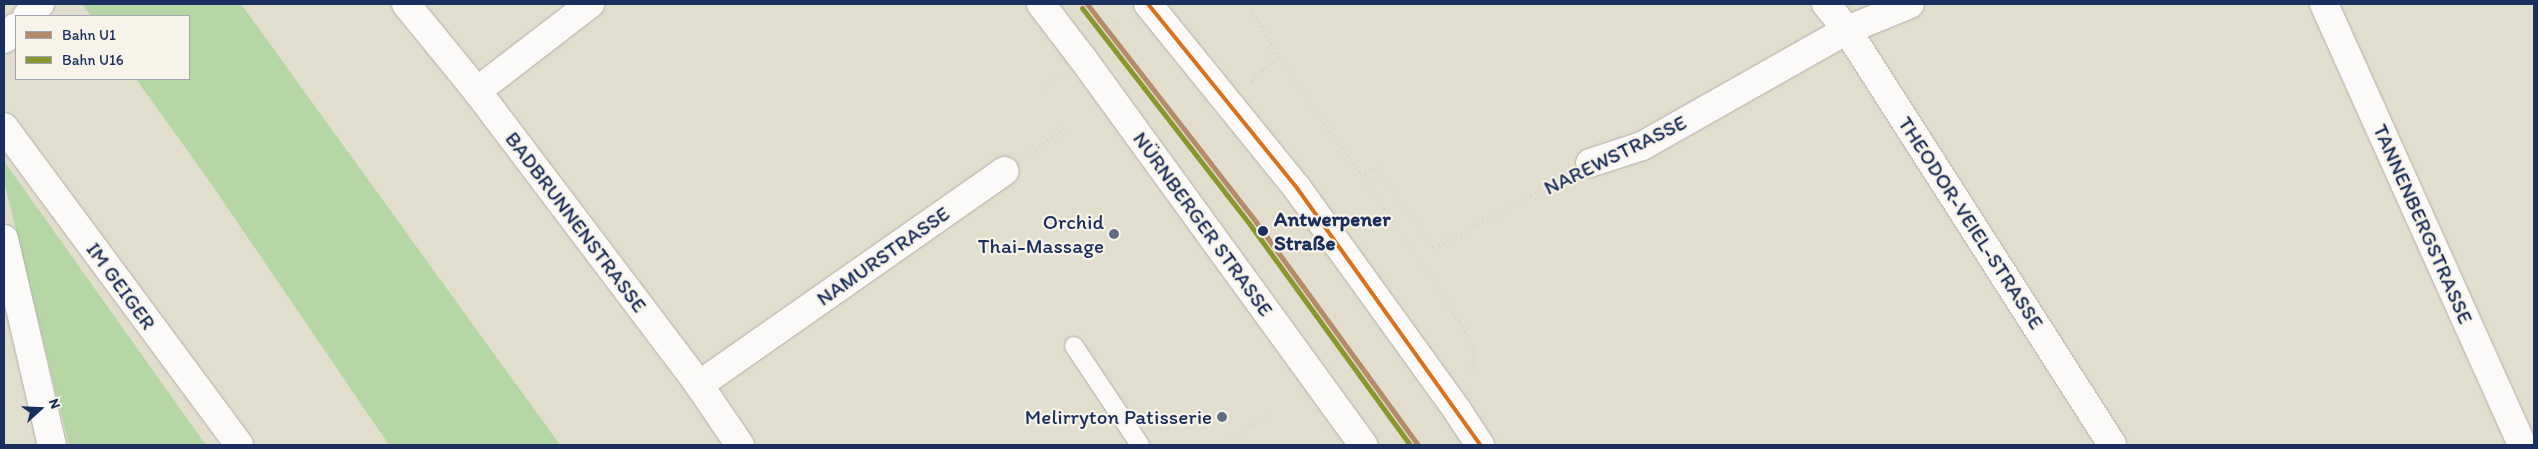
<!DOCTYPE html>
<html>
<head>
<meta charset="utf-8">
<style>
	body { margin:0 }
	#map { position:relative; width:2538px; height:449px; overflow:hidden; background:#e2decd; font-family:Itim,sans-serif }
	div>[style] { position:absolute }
	.green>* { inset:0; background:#b7d6a5 }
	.path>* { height:3px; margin-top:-1.5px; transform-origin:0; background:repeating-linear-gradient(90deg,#d2d2d0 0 1px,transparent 0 5px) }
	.roads { filter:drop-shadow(0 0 1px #b0b0a9) drop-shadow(0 0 1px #b0b0a9) }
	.lane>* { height:18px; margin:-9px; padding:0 9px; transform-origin:9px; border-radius:9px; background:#fbfaf8 }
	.street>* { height:28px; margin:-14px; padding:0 14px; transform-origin:14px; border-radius:14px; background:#fbfaf8 }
	.secondary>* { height:28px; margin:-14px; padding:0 14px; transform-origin:14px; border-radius:14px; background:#fbfaf8 }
	.bus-1>* { height:4px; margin:-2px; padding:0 2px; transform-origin:2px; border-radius:2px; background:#db711d }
	.rail-1>* { height:5px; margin:-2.5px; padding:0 2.5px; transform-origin:2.5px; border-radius:2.5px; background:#b68b6b }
	.rail-2>* { height:5px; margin:-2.5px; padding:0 2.5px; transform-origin:2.5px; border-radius:2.5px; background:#8a962e }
	.dots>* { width:14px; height:14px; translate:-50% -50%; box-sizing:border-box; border:2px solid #f7f3e8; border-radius:50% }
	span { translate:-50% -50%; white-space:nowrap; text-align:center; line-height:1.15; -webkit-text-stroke:4.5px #f7f3e8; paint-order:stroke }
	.street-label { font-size:21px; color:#1b2f5e }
	.stop-label { font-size:21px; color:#1b2f5e; font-weight:700 }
	.left { translate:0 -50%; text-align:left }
	.poi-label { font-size:21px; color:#1b2f5e }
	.right { translate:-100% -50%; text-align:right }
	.frame { position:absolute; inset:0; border:5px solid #1b2f5e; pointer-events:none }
	.legend { position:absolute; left:15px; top:15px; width:175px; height:65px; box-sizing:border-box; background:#f7f3e8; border:1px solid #9fa5b1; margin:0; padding:6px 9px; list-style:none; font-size:15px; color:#1b2f5e }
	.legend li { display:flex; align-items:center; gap:10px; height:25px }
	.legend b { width:25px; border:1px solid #9fa5b1 }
	.north { position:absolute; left:15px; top:384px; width:50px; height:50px; -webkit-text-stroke:4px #f7f3e8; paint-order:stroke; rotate:70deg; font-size:14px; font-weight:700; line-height:20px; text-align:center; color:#1b2f5e }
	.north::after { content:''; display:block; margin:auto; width:18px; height:22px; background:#1b2f5e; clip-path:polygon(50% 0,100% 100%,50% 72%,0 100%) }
</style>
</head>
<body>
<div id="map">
	<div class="green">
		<div style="clip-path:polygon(82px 4px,241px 4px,560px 445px,389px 445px,212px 185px,136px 79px,189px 79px,189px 16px,91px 16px)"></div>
		<div style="clip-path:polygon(4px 161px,206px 445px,69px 445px,4px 181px)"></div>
	</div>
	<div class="path">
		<div style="left:1249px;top:4px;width:60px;rotate:61.3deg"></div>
		<div style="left:1278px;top:57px;width:36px;rotate:138deg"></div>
		<div style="left:1098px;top:24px;width:23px;rotate:-5deg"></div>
		<div style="left:1278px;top:57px;width:209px;rotate:54.9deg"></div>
		<div style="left:1398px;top:228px;width:113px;rotate:56.6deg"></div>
		<div style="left:1460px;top:322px;width:28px;rotate:60deg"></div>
		<div style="left:1474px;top:346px;width:28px;rotate:92deg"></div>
		<div style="left:1041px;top:90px;width:20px;rotate:-37deg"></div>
		<div style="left:1031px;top:152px;width:44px;rotate:-35.8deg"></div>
		<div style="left:1360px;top:174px;width:19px;rotate:-18deg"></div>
		<div style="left:1378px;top:168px;width:98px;rotate:55deg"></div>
		<div style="left:1434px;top:248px;width:147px;rotate:-28.5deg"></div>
		<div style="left:1233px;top:445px;width:9px;rotate:-96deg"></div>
		<div style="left:1232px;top:436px;width:43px;rotate:-28.9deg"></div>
	</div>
	<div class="roads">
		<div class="lane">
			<div style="left:1074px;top:346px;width:119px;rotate:56.3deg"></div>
		</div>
		<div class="street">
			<div style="left:406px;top:4px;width:112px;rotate:50.8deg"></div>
			<div style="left:477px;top:91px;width:368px;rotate:52.9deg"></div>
			<div style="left:699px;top:385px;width:73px;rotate:55.7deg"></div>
			<div style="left:1826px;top:4px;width:33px;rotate:51deg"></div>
			<div style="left:1847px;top:30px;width:492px;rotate:57.4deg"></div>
			<div style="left:2324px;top:4px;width:483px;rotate:65.8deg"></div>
			<div style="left:27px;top:16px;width:18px;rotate:-43deg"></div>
			<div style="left:4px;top:39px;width:17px;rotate:-45deg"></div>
			<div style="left:477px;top:91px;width:143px;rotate:-37.6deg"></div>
			<div style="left:4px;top:127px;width:395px;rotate:53.5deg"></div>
			<div style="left:1590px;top:163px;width:55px;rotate:-18.1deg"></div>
			<div style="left:1642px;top:146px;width:236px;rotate:-29.5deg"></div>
			<div style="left:1847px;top:30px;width:68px;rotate:-22.4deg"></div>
			<div style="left:4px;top:239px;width:212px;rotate:76.9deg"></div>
			<div style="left:699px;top:385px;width:373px;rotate:-35deg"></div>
		</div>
		<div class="secondary">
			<div style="left:1041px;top:4px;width:69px;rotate:52.6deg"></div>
			<div style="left:1083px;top:59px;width:477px;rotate:54deg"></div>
			<div style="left:1148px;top:4px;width:237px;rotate:51deg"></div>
			<div style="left:1297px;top:188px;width:274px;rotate:54.2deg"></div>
			<div style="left:1457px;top:410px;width:42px;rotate:56.7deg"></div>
		</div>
	</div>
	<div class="bus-1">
		<div style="left:1148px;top:4px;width:237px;rotate:51deg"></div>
		<div style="left:1297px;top:188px;width:315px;rotate:54.5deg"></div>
	</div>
	<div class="rail-1">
		<div style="left:1087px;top:4px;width:276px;rotate:52.2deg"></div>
		<div style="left:1256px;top:222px;width:276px;rotate:54deg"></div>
	</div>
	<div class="rail-2">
		<div style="left:1082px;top:8px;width:276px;rotate:52.2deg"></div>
		<div style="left:1251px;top:226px;width:271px;rotate:54deg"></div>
	</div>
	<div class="dots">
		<div style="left:1263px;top:231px;background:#1b2f5e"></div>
		<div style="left:1114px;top:234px;background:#616c85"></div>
		<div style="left:1222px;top:417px;background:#616c85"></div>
	</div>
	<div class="street-label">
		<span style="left:1615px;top:155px;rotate:-26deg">NAREWSTRASSE</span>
		<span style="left:576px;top:222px;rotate:53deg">BADBRUNNENSTRASSE</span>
		<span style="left:1971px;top:223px;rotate:57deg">THEODOR-VEIEL-STRASSE</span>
		<span style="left:1203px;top:224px;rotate:54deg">NÜRNBERGER STRASSE</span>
		<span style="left:2423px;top:224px;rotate:66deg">TANNENBERGSTRASSE</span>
		<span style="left:883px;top:256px;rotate:-35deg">NAMURSTRASSE</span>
		<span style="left:121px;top:286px;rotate:54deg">IM GEIGER</span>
	</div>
	<div class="stop-label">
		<span class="left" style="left:1274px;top:231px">Antwerpener<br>Straße</span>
	</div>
	<div class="poi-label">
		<span class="right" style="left:1104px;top:234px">Orchid<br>Thai-Massage</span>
		<span class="right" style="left:1212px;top:417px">Melirryton Patisserie</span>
	</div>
	<div class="frame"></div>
	<ul class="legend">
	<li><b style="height:6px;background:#b68b6b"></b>Bahn U1</li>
	<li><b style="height:6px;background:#8a962e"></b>Bahn U16</li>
	</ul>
	<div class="north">N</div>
</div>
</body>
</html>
